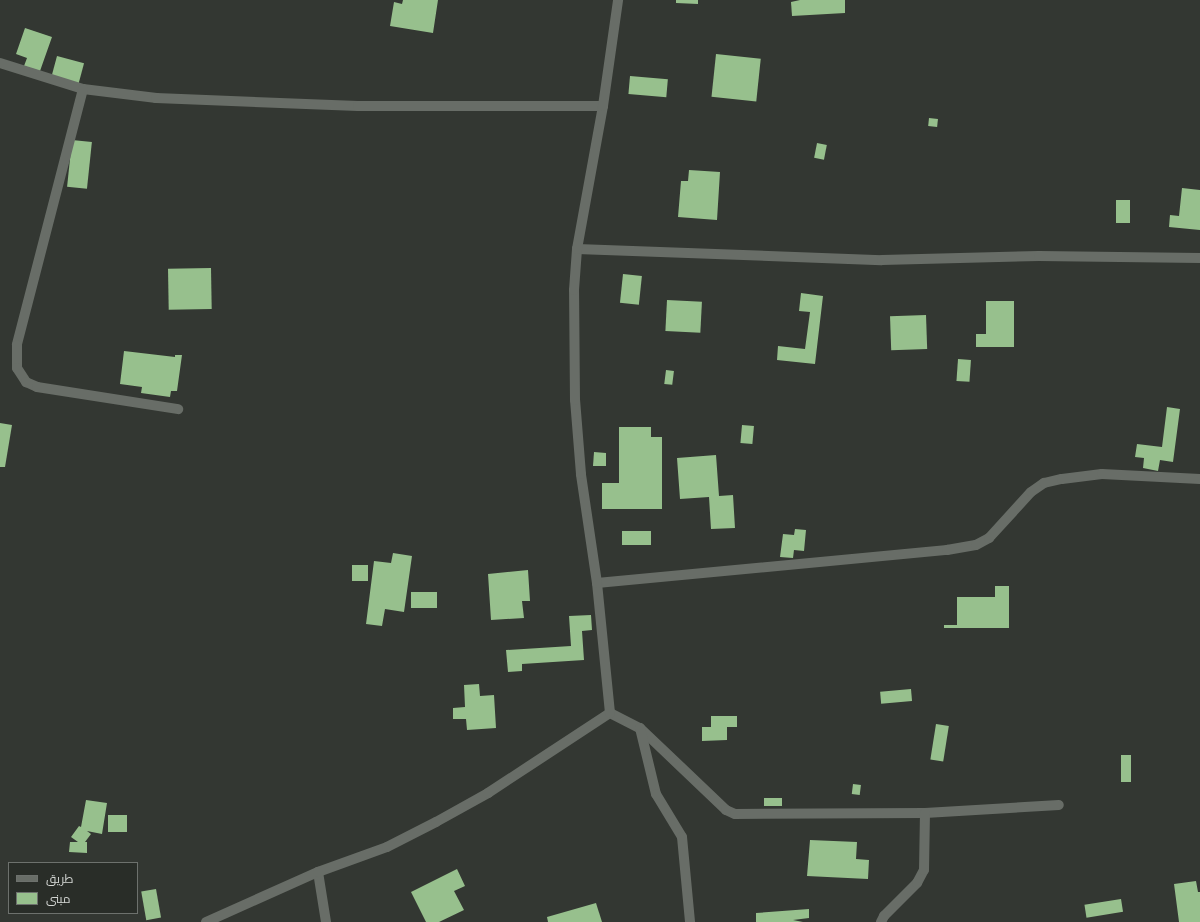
<!DOCTYPE html>
<html>
<head>
<meta charset="utf-8">
<style>
	body { margin:0 }
	#map { position:relative; width:1200px; height:922px; overflow:hidden; background:#333732; font-family:"Noto Sans",Cairo,sans-serif }
	div>[style] { position:absolute }
	.building>* { inset:0; background:#97c08d; transform-origin:0 0 }
	.minor>* { height:10px; margin:-5px; padding:0 5px; transform-origin:5px; border-radius:5px; background:#686d67 }
	span { translate:-50% -50%; white-space:nowrap; text-align:center; line-height:1.15; -webkit-text-stroke:4px #292d28; paint-order:stroke }
	.legend { position:absolute; left:8px; top:862px; width:130px; height:52px; box-sizing:border-box; background:#292d28; border:1px solid #6d716d; margin:0; padding:5px 7px; list-style:none; font-size:12px; color:#d4d7d4 }
	.legend li { display:flex; align-items:center; gap:8px; height:20px }
	.legend b { width:20px; border:1px solid #6d716d }
</style>
</head>
<body>
<div id="map">
	<div class="building">
		<div style="clip-path:polygon(403px 0,438px 0,433px 33px,390px 26px,394px 2px,402px 4px)"></div>
		<div style="clip-path:polygon(676px 0,698px 0,698px 4px,676px 3px)"></div>
		<div style="clip-path:polygon(800px 0,845px 0,845px 13px,792px 16px,791px 2px)"></div>
		<div style="clip-path:polygon(25px 28px,52px 37px,40px 71px,24px 66px,27px 58px,16px 54px)"></div>
		<div style="left:716px;top:54px;width:45px;height:43px;rotate:6deg"></div>
		<div style="left:57px;top:56px;width:28px;height:21px;rotate:15deg"></div>
		<div style="left:630px;top:76px;width:38px;height:18px;rotate:5deg"></div>
		<div style="left:929px;top:118px;width:9px;height:8px;rotate:6deg"></div>
		<div style="left:72px;top:140px;width:20px;height:47px;rotate:6deg"></div>
		<div style="left:817px;top:143px;width:10px;height:15px;rotate:11deg"></div>
		<div style="clip-path:polygon(689px 170px,720px 172px,717px 220px,678px 217px,681px 181px,688px 181px)"></div>
		<div style="clip-path:polygon(1182px 188px,1200px 190px,1200px 230px,1169px 227px,1170px 215px,1179px 216px)"></div>
		<div style="left:1116px;top:200px;width:14px;height:23px"></div>
		<div style="left:211px;top:268px;width:41px;height:43px;rotate:89deg"></div>
		<div style="left:623px;top:274px;width:19px;height:29px;rotate:6deg"></div>
		<div style="clip-path:polygon(801px 293px,823px 296px,815px 364px,777px 360px,778px 346px,805px 349px,810px 312px,799px 311px)"></div>
		<div style="left:667px;top:300px;width:35px;height:31px;rotate:3deg"></div>
		<div style="clip-path:polygon(986px 301px,1014px 301px,1014px 347px,976px 347px,976px 334px,986px 334px)"></div>
		<div style="left:926px;top:315px;width:34px;height:36px;rotate:88deg"></div>
		<div style="clip-path:polygon(124px 351px,175px 357px,175px 355px,182px 355px,177px 391px,171px 391px,170px 397px,141px 393px,142px 387px,120px 384px)"></div>
		<div style="left:958px;top:359px;width:13px;height:22px;rotate:4deg"></div>
		<div style="left:666px;top:370px;width:8px;height:14px;rotate:7deg"></div>
		<div style="clip-path:polygon(1167px 407px,1180px 409px,1173px 462px,1160px 460px,1158px 471px,1143px 468px,1144px 458px,1135px 457px,1137px 444px,1162px 447px)"></div>
		<div style="clip-path:polygon(0 423px,12px 425px,5px 467px,0 467px)"></div>
		<div style="left:742px;top:425px;width:12px;height:18px;rotate:5deg"></div>
		<div style="clip-path:polygon(619px 427px,651px 427px,651px 437px,662px 437px,662px 509px,602px 509px,602px 483px,619px 483px)"></div>
		<div style="clip-path:polygon(594px 452px,606px 453px,606px 466px,593px 466px)"></div>
		<div style="clip-path:polygon(716px 455px,719px 496px,733px 495px,735px 528px,711px 529px,709px 497px,680px 499px,677px 458px)"></div>
		<div style="clip-path:polygon(795px 529px,806px 530px,804px 551px,794px 550px,793px 558px,780px 557px,783px 534px,794px 535px)"></div>
		<div style="left:622px;top:531px;width:29px;height:14px"></div>
		<div style="clip-path:polygon(393px 553px,412px 556px,404px 612px,385px 609px,382px 626px,366px 624px,374px 561px,391px 563px)"></div>
		<div style="left:368px;top:565px;width:16px;height:16px;rotate:90deg"></div>
		<div style="clip-path:polygon(528px 570px,530px 601px,522px 601px,524px 618px,491px 620px,488px 574px)"></div>
		<div style="clip-path:polygon(995px 586px,1009px 586px,1009px 628px,944px 628px,944px 625px,957px 625px,957px 597px,995px 597px)"></div>
		<div style="left:411px;top:592px;width:26px;height:16px"></div>
		<div style="clip-path:polygon(591px 615px,592px 630px,582px 631px,584px 660px,522px 664px,522px 671px,508px 672px,506px 650px,571px 646px,569px 616px)"></div>
		<div style="clip-path:polygon(479px 684px,480px 696px,494px 695px,496px 728px,467px 730px,466px 719px,453px 719px,453px 708px,465px 707px,464px 685px)"></div>
		<div style="left:911px;top:689px;width:12px;height:31px;rotate:85deg"></div>
		<div style="clip-path:polygon(711px 716px,737px 716px,737px 727px,727px 727px,727px 740px,702px 741px,702px 727px,711px 727px)"></div>
		<div style="left:936px;top:724px;width:13px;height:36px;rotate:9deg"></div>
		<div style="left:1121px;top:755px;width:10px;height:27px"></div>
		<div style="left:853px;top:784px;width:8px;height:10px;rotate:7deg"></div>
		<div style="left:764px;top:798px;width:18px;height:8px"></div>
		<div style="clip-path:polygon(86px 800px,107px 803px,102px 834px,87px 831px,91px 834px,85px 842px,87px 842px,87px 853px,69px 852px,70px 842px,78px 842px,71px 837px,79px 826px,81px 827px)"></div>
		<div style="left:108px;top:815px;width:19px;height:17px"></div>
		<div style="clip-path:polygon(810px 840px,857px 842px,856px 859px,869px 860px,868px 879px,807px 876px)"></div>
		<div style="clip-path:polygon(457px 869px,465px 886px,454px 891px,464px 910px,439px 922px,426px 922px,411px 892px)"></div>
		<div style="clip-path:polygon(1196px 881px,1198px 892px,1200px 892px,1200px 922px,1179px 922px,1174px 884px)"></div>
		<div style="left:156px;top:889px;width:29px;height:15px;rotate:80deg"></div>
		<div style="left:1121px;top:899px;width:13px;height:37px;rotate:81deg"></div>
		<div style="clip-path:polygon(596px 903px,602px 922px,548px 922px,547px 917px)"></div>
		<div style="clip-path:polygon(809px 909px,809px 918px,793px 920px,803px 922px,756px 922px,756px 913px)"></div>
	</div>
	<div class="minor">
		<div style="left:0;top:63px;width:87px;rotate:17.4deg"></div>
		<div style="left:83px;top:89px;width:74px;rotate:7deg"></div>
		<div style="left:156px;top:98px;width:202px;rotate:2.3deg"></div>
		<div style="left:358px;top:106px;width:245px"></div>
		<div style="left:83px;top:89px;width:264px;rotate:104.5deg"></div>
		<div style="left:17px;top:345px;width:23px;rotate:90deg"></div>
		<div style="left:17px;top:368px;width:17px;rotate:57deg"></div>
		<div style="left:26px;top:382px;width:12px;rotate:24deg"></div>
		<div style="left:37px;top:387px;width:143px;rotate:8.9deg"></div>
		<div style="left:577px;top:249px;width:305px;rotate:2.1deg"></div>
		<div style="left:882px;top:260px;width:157px;rotate:-1.5deg"></div>
		<div style="left:1039px;top:256px;width:161px;rotate:0.7deg"></div>
		<div style="left:597px;top:583px;width:352px;rotate:-5.4deg"></div>
		<div style="left:947px;top:550px;width:29px;rotate:-10deg"></div>
		<div style="left:976px;top:545px;width:15px;rotate:-28deg"></div>
		<div style="left:989px;top:538px;width:62px;rotate:-47.6deg"></div>
		<div style="left:1031px;top:492px;width:16px;rotate:-35deg"></div>
		<div style="left:1044px;top:483px;width:18px;rotate:-13deg"></div>
		<div style="left:1062px;top:479px;width:40px;rotate:-7.1deg"></div>
		<div style="left:1102px;top:474px;width:98px;rotate:2.9deg"></div>
		<div style="left:610px;top:713px;width:34px;rotate:27deg"></div>
		<div style="left:640px;top:728px;width:119px;rotate:43.6deg"></div>
		<div style="left:726px;top:810px;width:10px;rotate:24deg"></div>
		<div style="left:735px;top:814px;width:190px;rotate:-0.3deg"></div>
		<div style="left:925px;top:813px;width:134px;rotate:-3.4deg"></div>
		<div style="left:640px;top:728px;width:68px;rotate:76.4deg"></div>
		<div style="left:656px;top:794px;width:50px;rotate:58.8deg"></div>
		<div style="left:682px;top:837px;width:85px;rotate:84.6deg"></div>
		<div style="left:318px;top:872px;width:51px;rotate:80.9deg"></div>
		<div style="left:206px;top:922px;width:123px;rotate:-24.1deg"></div>
		<div style="left:318px;top:872px;width:73px;rotate:-19.9deg"></div>
		<div style="left:387px;top:847px;width:55px;rotate:-27deg"></div>
		<div style="left:436px;top:822px;width:60px;rotate:-29.1deg"></div>
		<div style="left:488px;top:793px;width:146px;rotate:-33.3deg"></div>
		<div style="left:610px;top:713px;width:131px;rotate:-95.7deg"></div>
		<div style="left:597px;top:583px;width:110px;rotate:-98.4deg"></div>
		<div style="left:581px;top:474px;width:74px;rotate:-94.6deg"></div>
		<div style="left:575px;top:400px;width:110px;rotate:-90.5deg"></div>
		<div style="left:574px;top:290px;width:41px;rotate:-85.8deg"></div>
		<div style="left:577px;top:249px;width:145px;rotate:-79.7deg"></div>
		<div style="left:603px;top:106px;width:107px;rotate:-81.9deg"></div>
		<div style="left:881px;top:922px;width:7px;rotate:-63deg"></div>
		<div style="left:884px;top:916px;width:47px;rotate:-45deg"></div>
		<div style="left:917px;top:883px;width:15px;rotate:-62deg"></div>
		<div style="left:924px;top:870px;width:57px;rotate:-89deg"></div>
	</div>
	<ul class="legend">
	<li><b style="height:5px;background:#686d67"></b>طريق</li>
	<li><b style="height:11px;background:#97c08d"></b>مبنى</li>
	</ul>
</div>
</body>
</html>
